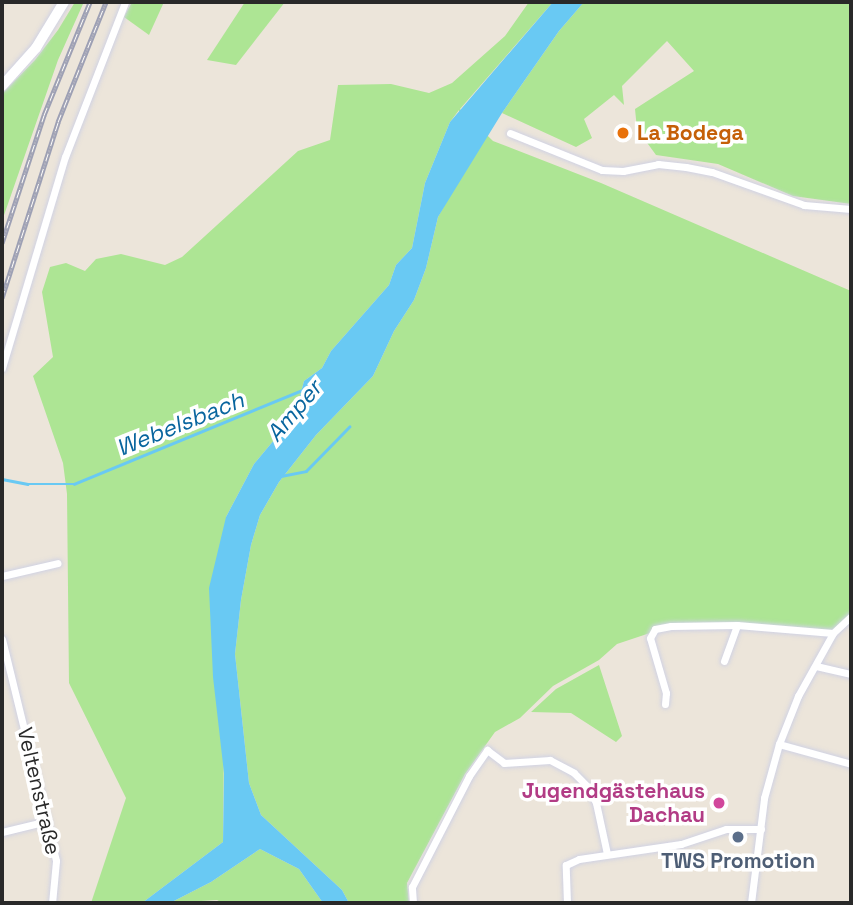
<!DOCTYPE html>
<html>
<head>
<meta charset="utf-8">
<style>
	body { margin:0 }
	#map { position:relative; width:853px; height:905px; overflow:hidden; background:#ece5da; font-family:"Space Grotesk",sans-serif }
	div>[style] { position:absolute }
	.green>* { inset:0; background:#ade594 }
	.water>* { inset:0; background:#69c9f3 }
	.stream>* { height:2.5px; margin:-1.25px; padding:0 1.25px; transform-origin:1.25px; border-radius:1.25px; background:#69c9f3 }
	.roads { filter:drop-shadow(0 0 2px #d0d2e3) drop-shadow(0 0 2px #d0d2e3) }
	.minor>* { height:7px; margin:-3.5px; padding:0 3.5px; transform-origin:3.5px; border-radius:3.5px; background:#fff }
	.secondary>* { height:10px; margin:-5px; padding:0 5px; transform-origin:5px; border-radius:5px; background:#fff }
	.rail>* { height:5px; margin-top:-2.5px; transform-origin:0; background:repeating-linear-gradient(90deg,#fff 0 8px,#9da0b4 0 16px); box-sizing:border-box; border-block:2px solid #9da0b4 }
	.dots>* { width:19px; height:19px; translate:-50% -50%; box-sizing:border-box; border:4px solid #fff; border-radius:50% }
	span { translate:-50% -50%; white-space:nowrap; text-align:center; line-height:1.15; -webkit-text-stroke:7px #fff; paint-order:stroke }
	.food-label { font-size:21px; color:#c56008; font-weight:700 }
	.left { translate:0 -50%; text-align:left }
	.street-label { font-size:21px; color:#292929 }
	.hotel-label { font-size:21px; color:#b23c85; font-weight:700 }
	.right { translate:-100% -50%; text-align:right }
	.service-label { font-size:21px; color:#4e5e75; font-weight:700 }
	.water-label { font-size:23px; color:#08659e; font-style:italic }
	.frame { position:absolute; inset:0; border:4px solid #292929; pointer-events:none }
</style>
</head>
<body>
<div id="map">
	<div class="green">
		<div style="clip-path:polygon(75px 2px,83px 4px,58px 60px,2px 221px,2px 94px,35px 60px,58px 30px)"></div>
		<div style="clip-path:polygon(132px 2px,164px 2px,149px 35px,124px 17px)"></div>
		<div style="clip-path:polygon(245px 2px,285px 2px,236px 65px,207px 60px)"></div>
		<div style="clip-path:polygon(529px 2px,553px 2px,460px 109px,493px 141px,601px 183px,851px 291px,851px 616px,833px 633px,671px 626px,617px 644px,599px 660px,553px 686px,520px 718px,495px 732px,465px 774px,407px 883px,409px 903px,349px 903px,342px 890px,261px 815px,249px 783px,235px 654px,241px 600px,251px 545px,260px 515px,279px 482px,316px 435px,373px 376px,394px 331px,414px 300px,426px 268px,438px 217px,461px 176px,459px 110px,450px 122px,425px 183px,412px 248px,396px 265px,389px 285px,331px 351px,322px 368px,304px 381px,295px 415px,254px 464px,226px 517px,223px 842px,142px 903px,91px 903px,126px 798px,69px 683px,67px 494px,63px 463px,33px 376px,53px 357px,42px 292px,50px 267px,66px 263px,85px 271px,96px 259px,121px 254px,165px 265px,182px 257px,298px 151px,330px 140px,338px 85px,391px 84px,429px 93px,452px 83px,505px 36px)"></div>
		<div style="clip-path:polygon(584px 2px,851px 2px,851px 204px,793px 196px,718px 164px,656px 155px,637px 129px,635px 109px,694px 71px,667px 41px,622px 86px,624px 105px,614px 95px,584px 119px,592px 138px,576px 147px,502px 113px,559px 31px)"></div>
		<div style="clip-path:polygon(599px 665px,622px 736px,616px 742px,571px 713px,531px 712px,556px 689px)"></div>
		<div style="clip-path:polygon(260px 849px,299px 869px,323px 903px,223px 903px,217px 900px,170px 903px,211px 882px)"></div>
	</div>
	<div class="water">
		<div style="clip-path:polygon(553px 2px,584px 2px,559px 31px,502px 113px,438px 217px,426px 268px,414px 300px,394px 331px,373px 376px,316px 435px,279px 482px,260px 515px,251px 545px,241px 600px,235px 654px,249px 783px,261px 815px,342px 890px,349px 903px,323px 903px,299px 869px,260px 849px,211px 882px,170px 903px,142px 903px,223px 842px,224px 773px,213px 677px,209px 588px,226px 517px,254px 464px,295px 415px,304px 381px,322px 368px,331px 351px,389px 285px,396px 265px,412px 248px,425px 183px,450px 122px)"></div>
	</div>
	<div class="stream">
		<div style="left:281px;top:476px;width:25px;rotate:-11deg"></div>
		<div style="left:306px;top:471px;width:62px;rotate:-45.7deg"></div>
		<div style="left:2px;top:479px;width:26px;rotate:11deg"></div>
		<div style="left:28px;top:484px;width:46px"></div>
		<div style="left:74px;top:484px;width:250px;rotate:-22.4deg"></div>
	</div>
	<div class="roads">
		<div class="minor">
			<div style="left:510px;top:133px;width:99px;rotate:21.9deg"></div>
			<div style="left:602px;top:170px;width:21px;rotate:3deg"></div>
			<div style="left:623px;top:171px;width:36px;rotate:-11deg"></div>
			<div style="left:658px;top:164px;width:28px;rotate:6deg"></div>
			<div style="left:686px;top:167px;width:26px;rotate:11deg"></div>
			<div style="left:712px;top:172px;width:98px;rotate:19.7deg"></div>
			<div style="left:804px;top:205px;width:47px;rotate:4.9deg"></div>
			<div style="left:2px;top:368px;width:220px;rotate:-73.4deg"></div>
			<div style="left:65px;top:157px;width:166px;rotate:-68.8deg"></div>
			<div style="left:2px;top:576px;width:57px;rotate:-13.1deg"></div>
			<div style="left:2px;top:639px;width:228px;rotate:76.3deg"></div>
			<div style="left:56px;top:861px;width:42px;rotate:95.4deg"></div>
			<div style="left:724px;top:661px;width:38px;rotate:-70deg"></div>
			<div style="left:816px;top:666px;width:36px;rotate:13deg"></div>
			<div style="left:665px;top:704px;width:11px;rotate:-85deg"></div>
			<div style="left:666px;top:693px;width:57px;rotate:-106.2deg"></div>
			<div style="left:650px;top:638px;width:10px;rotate:-61deg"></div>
			<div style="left:655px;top:629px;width:16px;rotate:-11deg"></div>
			<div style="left:671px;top:626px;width:66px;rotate:-0.9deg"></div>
			<div style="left:737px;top:625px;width:96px;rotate:4.8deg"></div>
			<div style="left:779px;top:744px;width:75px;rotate:15.5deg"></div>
			<div style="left:2px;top:832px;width:46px;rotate:-13.7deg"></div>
			<div style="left:413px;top:903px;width:16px;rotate:-94deg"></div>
			<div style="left:412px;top:887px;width:125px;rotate:-62.8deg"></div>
			<div style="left:469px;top:776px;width:32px;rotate:-55deg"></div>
			<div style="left:487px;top:750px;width:21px;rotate:37deg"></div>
			<div style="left:504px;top:763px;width:46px;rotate:-3.7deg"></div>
			<div style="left:550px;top:760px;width:27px;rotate:28deg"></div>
			<div style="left:574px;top:773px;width:20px;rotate:45deg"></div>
			<div style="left:588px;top:787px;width:18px;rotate:63deg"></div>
			<div style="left:596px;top:803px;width:52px;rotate:77.8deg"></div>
			<div style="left:567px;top:903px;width:38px;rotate:-92deg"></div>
			<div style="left:566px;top:865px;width:14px;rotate:-25deg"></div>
			<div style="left:579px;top:859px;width:103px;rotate:-8.4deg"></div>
			<div style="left:681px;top:844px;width:47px;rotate:-18.4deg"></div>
			<div style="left:726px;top:829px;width:35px"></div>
			<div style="left:751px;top:903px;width:106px;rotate:-82.9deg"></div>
			<div style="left:764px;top:798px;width:56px;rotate:-74.5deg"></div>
			<div style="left:779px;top:744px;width:52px;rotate:-68.4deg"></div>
			<div style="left:798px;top:696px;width:72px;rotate:-60.9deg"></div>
			<div style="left:833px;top:633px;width:25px;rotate:-43deg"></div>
		</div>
		<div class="secondary">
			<div style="left:2px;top:86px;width:51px;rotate:-48.2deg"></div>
			<div style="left:36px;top:48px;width:54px;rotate:-58.7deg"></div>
		</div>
	</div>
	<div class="rail">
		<div style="left:2px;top:243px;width:135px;rotate:-71.8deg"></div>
		<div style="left:44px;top:115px;width:122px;rotate:-67.8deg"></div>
		<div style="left:2px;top:298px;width:185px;rotate:-72.3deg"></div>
		<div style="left:58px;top:122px;width:129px;rotate:-68.2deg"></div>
	</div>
	<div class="dots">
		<div style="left:623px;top:133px;background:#e8710a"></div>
		<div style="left:719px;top:803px;background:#d1479c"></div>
		<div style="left:738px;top:837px;background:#5c6f8a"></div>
	</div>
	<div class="food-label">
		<span class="left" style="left:637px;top:133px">La Bodega</span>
	</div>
	<div class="street-label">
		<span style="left:39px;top:791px;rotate:77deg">Veltenstraße</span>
	</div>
	<div class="hotel-label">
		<span class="right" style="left:705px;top:803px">Jugendgästehaus<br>Dachau</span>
	</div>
	<div class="service-label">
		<span style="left:738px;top:861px">TWS Promotion</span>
	</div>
	<div class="water-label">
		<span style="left:294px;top:411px;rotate:-50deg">Amper</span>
		<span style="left:180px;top:424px;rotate:-22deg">Webelsbach</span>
	</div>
	<div class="frame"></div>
</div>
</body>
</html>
